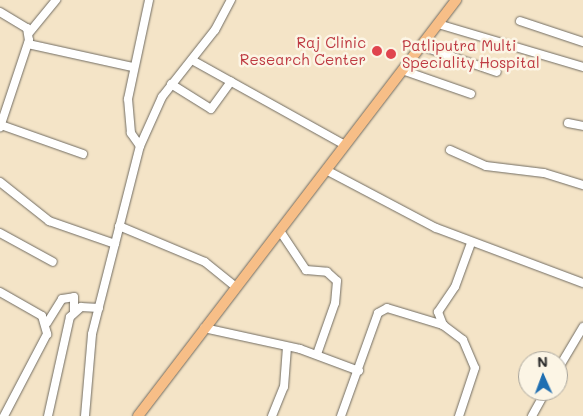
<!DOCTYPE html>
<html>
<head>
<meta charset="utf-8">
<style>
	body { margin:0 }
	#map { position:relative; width:583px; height:416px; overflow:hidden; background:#f4e4c7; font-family:Mali,sans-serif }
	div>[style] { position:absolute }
	.roads { filter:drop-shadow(0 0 1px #716c62) drop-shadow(0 0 1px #716c62) }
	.minor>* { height:8px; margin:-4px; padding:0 4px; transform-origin:4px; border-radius:4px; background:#fff }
	.major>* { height:10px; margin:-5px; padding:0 5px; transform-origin:5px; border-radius:5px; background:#f7be87 }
	.dots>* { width:14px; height:14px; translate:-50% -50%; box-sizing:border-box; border:2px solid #fcf5e5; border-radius:50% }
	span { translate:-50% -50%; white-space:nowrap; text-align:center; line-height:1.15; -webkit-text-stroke:5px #fcf5e5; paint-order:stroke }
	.health-label { font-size:15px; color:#be3a42 }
	.right { translate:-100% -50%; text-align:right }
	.left { translate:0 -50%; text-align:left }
	.north { position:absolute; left:518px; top:351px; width:50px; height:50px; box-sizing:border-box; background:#fcf5e5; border:1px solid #a8a49b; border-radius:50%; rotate:358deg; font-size:14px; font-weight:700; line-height:20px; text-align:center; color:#2b2b2b }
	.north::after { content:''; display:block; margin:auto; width:18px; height:22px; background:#1f6fb2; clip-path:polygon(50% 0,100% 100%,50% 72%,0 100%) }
</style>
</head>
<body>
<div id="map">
	<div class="roads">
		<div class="minor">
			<div style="left:0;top:12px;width:31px;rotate:31deg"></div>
			<div style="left:27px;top:28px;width:12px;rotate:81deg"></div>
			<div style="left:29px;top:40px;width:92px;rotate:108.4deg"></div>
			<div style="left:520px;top:21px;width:66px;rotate:18.4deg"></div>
			<div style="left:438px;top:24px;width:151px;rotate:16.5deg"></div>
			<div style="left:29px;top:33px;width:43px;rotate:-50.7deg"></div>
			<div style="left:28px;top:44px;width:107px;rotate:12.4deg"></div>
			<div style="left:421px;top:46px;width:80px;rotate:18.9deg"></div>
			<div style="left:192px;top:60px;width:175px;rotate:29.1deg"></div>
			<div style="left:402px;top:70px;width:73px;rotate:19.2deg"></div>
			<div style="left:171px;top:84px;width:47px;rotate:32deg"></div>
			<div style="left:211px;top:109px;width:34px;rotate:-54deg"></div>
			<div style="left:568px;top:123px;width:15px;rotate:11deg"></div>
			<div style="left:1px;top:125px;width:87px;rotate:19.5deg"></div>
			<div style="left:140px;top:146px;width:16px;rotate:-125deg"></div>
			<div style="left:131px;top:133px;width:34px;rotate:-95deg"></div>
			<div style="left:128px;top:99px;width:101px;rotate:-78deg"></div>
			<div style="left:450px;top:150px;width:39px;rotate:24deg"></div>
			<div style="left:486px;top:166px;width:58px;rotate:6.9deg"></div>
			<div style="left:544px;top:173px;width:41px;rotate:17.1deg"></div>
			<div style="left:326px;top:170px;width:124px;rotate:27.8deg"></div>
			<div style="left:436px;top:228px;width:157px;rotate:20.5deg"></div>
			<div style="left:0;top:182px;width:63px;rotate:38.5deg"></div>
			<div style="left:49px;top:221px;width:70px;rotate:19.2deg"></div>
			<div style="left:119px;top:226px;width:93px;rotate:22.7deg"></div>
			<div style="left:205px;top:262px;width:40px;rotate:39deg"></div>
			<div style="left:280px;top:231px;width:47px;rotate:56.3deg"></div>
			<div style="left:306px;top:270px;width:21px;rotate:5deg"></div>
			<div style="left:327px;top:272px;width:13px;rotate:42deg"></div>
			<div style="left:337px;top:281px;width:22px;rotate:95deg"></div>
			<div style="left:335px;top:303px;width:54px;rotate:109.4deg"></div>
			<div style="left:0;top:233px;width:60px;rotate:28.7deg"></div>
			<div style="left:0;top:292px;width:48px;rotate:29.7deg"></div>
			<div style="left:42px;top:316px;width:19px;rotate:74deg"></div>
			<div style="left:47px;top:334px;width:93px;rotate:117.7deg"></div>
			<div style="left:47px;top:323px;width:28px;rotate:-58deg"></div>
			<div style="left:62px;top:299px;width:12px;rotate:-9deg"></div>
			<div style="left:74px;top:297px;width:15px;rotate:90deg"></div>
			<div style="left:443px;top:325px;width:14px;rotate:-111deg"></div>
			<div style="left:438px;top:312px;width:30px;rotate:-56deg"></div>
			<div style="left:455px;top:287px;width:47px;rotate:-70deg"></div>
			<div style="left:204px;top:328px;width:98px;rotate:12.3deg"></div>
			<div style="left:300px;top:349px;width:63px;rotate:20.4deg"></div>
			<div style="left:558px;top:369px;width:49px;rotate:-59.2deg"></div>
			<div style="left:48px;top:416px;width:101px;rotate:-77.5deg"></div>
			<div style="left:70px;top:317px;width:15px;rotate:-42deg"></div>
			<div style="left:81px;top:307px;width:18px;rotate:3deg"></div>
			<div style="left:85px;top:416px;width:82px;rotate:-85.1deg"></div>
			<div style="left:92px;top:334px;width:194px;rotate:-75.7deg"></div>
			<div style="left:140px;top:146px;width:54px;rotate:-65.8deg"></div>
			<div style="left:162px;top:97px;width:85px;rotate:-51.7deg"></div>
			<div style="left:215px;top:30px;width:34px;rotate:-62deg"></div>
			<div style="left:272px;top:416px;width:31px;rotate:-68deg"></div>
			<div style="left:284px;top:387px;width:40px;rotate:-85.7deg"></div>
			<div style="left:341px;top:416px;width:109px;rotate:-70.2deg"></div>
			<div style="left:378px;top:313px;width:10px;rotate:-29deg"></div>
			<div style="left:387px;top:308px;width:59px;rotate:16.9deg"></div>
			<div style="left:443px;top:325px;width:25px;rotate:37deg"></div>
			<div style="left:463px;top:340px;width:30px;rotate:67deg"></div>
			<div style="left:475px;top:368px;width:51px;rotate:108.4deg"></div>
			<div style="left:532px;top:416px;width:29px;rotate:-61deg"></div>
		</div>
		<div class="major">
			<div style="left:138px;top:416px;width:524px;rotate:-52.6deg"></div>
		</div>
	</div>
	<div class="dots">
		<div style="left:377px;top:51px;background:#e0444e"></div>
		<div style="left:391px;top:54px;background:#e0444e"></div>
	</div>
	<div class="health-label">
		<span class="right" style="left:366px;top:51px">Raj Clinic<br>Research Center</span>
		<span class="left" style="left:402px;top:54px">Patliputra Multi<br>Speciality Hospital</span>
	</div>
	<div class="north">N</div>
</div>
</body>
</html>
